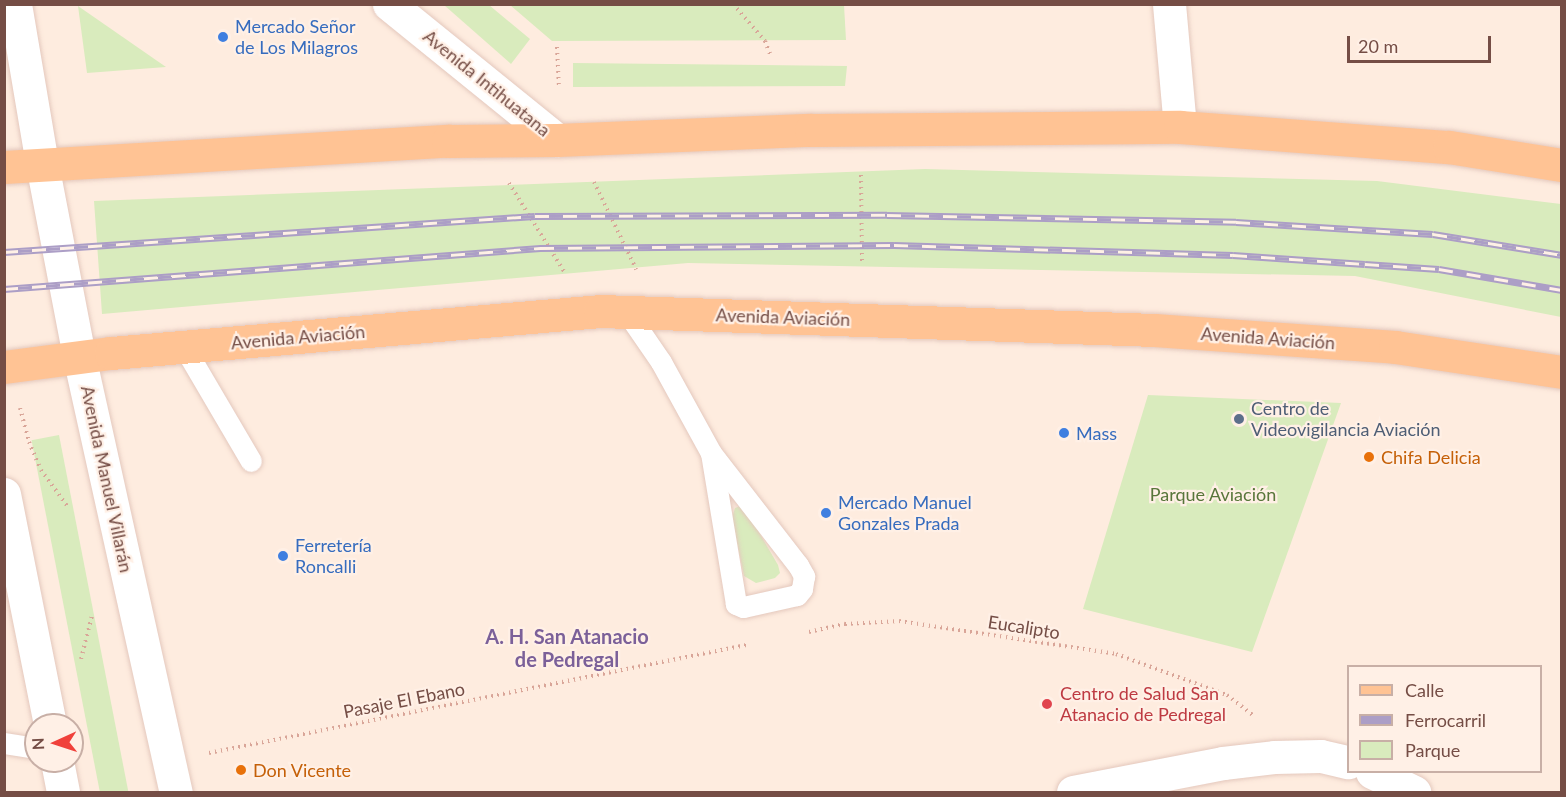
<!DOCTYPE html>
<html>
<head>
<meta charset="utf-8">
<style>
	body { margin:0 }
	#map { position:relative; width:1566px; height:797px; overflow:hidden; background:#feecdf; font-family:Lato,sans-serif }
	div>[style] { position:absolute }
	.green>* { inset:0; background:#d9ebbd; transform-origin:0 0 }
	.path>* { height:4px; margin-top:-2px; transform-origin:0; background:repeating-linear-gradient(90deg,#d9a598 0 1.5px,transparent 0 6px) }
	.roads { filter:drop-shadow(0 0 2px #e4c8bd) drop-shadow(0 0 2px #e4c8bd) }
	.service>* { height:21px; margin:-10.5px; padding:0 10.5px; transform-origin:10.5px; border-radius:10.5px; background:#fff }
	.minor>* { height:33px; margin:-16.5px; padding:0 16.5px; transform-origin:16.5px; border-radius:16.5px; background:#fff }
	.tertiary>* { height:33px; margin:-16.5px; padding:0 16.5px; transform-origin:16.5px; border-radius:16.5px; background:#fff }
	.secondary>* { height:33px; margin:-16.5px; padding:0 16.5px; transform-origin:16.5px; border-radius:16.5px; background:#fff }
	.primary>* { height:33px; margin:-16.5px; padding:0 16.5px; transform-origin:16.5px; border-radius:16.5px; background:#ffc394 }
	.rail>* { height:7px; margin-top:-3.5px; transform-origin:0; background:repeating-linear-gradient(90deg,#fff0e6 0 14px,#ac9ec6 0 28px); box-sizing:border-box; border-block:2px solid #ac9ec6 }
	.dots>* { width:16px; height:16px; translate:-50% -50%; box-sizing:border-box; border:3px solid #fff0e6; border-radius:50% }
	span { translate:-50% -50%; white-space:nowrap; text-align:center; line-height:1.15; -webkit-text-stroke:4.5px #fff0e6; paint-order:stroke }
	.shop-label { font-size:18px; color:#366cbe }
	.left { translate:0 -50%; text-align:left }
	.street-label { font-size:18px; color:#754d45 }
	.service-label { font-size:18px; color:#4e5e75 }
	.food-label { font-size:18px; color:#c56008 }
	.park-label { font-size:18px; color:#58763a }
	.health-label { font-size:18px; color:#be3a42 }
	.neighbourhood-label { font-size:20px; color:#7b6099; font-weight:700 }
	.frame { position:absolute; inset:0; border:6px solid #754d45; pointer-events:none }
	.legend { position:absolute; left:1347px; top:665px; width:195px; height:108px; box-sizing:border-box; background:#fff0e6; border:2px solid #c8afa6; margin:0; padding:8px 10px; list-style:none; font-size:18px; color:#754d45 }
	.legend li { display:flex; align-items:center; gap:12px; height:30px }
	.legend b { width:30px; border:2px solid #c8afa6 }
	.north { position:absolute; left:24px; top:713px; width:60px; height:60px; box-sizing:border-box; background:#fff0e6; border:2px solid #c8afa6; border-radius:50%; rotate:267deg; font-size:16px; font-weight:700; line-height:24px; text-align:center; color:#754d45 }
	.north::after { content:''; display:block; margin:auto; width:21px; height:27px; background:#f0413b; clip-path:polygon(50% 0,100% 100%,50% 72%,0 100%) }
	.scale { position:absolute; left:1347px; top:36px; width:144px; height:27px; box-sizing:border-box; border:3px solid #754d45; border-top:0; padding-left:8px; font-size:18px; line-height:21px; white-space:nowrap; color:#754d45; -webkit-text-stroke:4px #fff0e6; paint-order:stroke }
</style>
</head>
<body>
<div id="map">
	<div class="green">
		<div style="clip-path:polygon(444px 5px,489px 5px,530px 39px,511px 64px)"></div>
		<div style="clip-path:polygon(510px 5px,844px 5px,846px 40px,552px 41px)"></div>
		<div style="clip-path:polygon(78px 6px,166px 67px,87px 73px)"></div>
		<div style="clip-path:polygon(573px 63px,847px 66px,845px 86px,573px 87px)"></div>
		<div style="clip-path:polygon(925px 169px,1377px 181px,1561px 204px,1561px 317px,1355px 276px,688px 263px,102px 314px,94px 201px)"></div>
		<div style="clip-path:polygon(1148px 395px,1341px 403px,1252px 652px,1083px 609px)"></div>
		<div style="left:59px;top:435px;width:364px;height:28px;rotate:79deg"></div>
		<div style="clip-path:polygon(743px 505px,778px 565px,780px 573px,775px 578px,756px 583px,744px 576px,732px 518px,735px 508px)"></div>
	</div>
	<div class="path">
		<div style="left:733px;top:4px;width:49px;rotate:49.1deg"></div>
		<div style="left:765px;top:41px;width:14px;rotate:69deg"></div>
		<div style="left:557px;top:47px;width:41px;rotate:87.2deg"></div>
		<div style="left:861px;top:175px;width:88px;rotate:89.3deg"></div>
		<div style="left:594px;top:182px;width:97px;rotate:64.2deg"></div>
		<div style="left:509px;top:183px;width:106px;rotate:58.1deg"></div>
		<div style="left:20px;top:408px;width:35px;rotate:75deg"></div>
		<div style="left:29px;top:442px;width:30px;rotate:67deg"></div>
		<div style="left:41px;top:470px;width:46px;rotate:53.9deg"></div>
		<div style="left:809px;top:632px;width:37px;rotate:-13deg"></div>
		<div style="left:845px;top:624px;width:54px;rotate:-3.2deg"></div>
		<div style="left:899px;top:621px;width:219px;rotate:8.6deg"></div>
		<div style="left:1116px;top:654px;width:118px;rotate:20.3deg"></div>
		<div style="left:1227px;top:695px;width:34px;rotate:38deg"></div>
		<div style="left:81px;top:659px;width:44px;rotate:-75.7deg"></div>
		<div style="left:209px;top:753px;width:548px;rotate:-11.37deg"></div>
	</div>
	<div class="roads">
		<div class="service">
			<div style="left:626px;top:311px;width:62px;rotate:55.5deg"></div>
			<div style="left:661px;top:362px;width:104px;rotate:61.2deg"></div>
			<div style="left:711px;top:453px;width:142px;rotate:52.2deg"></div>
			<div style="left:798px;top:565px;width:13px;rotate:61deg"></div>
			<div style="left:804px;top:576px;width:13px;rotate:99deg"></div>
			<div style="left:802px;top:589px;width:8px;rotate:130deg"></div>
			<div style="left:797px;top:595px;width:55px;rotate:167.5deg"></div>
			<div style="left:743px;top:607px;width:8px;rotate:-157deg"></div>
			<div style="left:736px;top:604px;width:153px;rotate:-99.4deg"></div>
			<div style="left:184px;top:347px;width:132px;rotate:59.6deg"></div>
			<div style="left:4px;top:743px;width:32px;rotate:9deg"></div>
		</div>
		<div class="minor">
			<div style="left:1169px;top:4px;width:123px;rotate:84.9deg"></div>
		</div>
		<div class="tertiary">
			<div style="left:1372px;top:772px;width:47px;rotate:25.5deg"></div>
			<div style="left:1073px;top:792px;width:153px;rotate:-10.9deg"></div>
			<div style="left:1223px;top:763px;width:51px;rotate:-6.7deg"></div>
			<div style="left:1274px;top:757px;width:47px;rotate:-1.2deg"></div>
			<div style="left:1321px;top:756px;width:28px;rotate:13deg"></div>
		</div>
		<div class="secondary">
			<div style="left:15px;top:4px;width:162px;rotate:80.4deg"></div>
			<div style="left:42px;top:164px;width:196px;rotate:79.1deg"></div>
			<div style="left:79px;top:356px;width:447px;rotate:77.5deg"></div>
			<div style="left:389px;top:4px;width:216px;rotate:39deg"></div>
			<div style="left:4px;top:494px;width:236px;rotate:78.7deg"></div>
			<div style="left:57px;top:761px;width:32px;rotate:79deg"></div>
		</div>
		<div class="primary">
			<div style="left:4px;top:167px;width:445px;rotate:-3.4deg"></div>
			<div style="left:448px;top:141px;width:109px;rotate:-0.5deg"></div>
			<div style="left:557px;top:140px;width:254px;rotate:-2.3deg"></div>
			<div style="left:811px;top:130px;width:369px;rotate:-0.5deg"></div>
			<div style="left:1180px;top:127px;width:270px;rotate:4.3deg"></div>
			<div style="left:1449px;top:147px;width:114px;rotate:9.1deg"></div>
			<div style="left:4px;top:367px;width:108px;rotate:-7.5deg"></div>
			<div style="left:111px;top:353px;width:491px;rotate:-4.9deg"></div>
			<div style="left:600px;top:311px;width:554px;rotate:1.96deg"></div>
			<div style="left:1154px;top:330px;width:242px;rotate:4deg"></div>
			<div style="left:1395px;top:347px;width:169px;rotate:8.5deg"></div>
		</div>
	</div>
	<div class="rail">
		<div style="left:4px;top:252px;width:532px;rotate:-3.88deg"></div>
		<div style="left:535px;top:216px;width:352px;rotate:-0.2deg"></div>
		<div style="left:887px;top:215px;width:349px;rotate:1.1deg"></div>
		<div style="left:1236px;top:222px;width:197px;rotate:3.5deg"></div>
		<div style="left:1433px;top:234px;width:131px;rotate:9.2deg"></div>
		<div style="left:4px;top:289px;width:538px;rotate:-4.37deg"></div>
		<div style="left:540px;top:248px;width:354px;rotate:-0.5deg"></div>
		<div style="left:894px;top:245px;width:339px;rotate:1.7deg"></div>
		<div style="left:1233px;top:255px;width:132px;rotate:3.9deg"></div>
		<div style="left:1365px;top:264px;width:74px;rotate:3.9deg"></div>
		<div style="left:1439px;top:269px;width:125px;rotate:9.7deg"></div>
	</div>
	<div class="dots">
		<div style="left:223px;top:37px;background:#3f7fe0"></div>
		<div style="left:1239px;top:419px;background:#5c6f8a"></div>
		<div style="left:1064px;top:433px;background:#3f7fe0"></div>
		<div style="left:1369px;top:457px;background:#e8710a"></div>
		<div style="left:826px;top:513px;background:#3f7fe0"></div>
		<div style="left:283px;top:556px;background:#3f7fe0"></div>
		<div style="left:1047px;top:704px;background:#e0444e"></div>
		<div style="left:241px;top:770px;background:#e8710a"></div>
	</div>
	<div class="shop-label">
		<span class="left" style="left:235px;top:37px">Mercado Señor<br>de Los Milagros</span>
		<span class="left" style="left:1076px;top:433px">Mass</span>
		<span class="left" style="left:838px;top:513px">Mercado Manuel<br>Gonzales Prada</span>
		<span class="left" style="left:295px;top:556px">Ferretería<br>Roncalli</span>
	</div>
	<div class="street-label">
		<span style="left:487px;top:83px;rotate:39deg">Avenida Intihuatana</span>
		<span style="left:783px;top:317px;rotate:2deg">Avenida Aviación</span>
		<span style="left:298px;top:337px;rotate:-5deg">Avenida Aviación</span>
		<span style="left:1268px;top:338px;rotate:4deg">Avenida Aviación</span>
		<span style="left:107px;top:479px;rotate:78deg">Avenida Manuel Villarán</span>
		<span style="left:1024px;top:627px;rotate:9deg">Eucalipto</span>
		<span style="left:404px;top:700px;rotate:-11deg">Pasaje El Ebano</span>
	</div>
	<div class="service-label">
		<span class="left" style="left:1251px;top:419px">Centro de<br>Videovigilancia Aviación</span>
	</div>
	<div class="food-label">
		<span class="left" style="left:1381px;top:457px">Chifa Delicia</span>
		<span class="left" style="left:253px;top:770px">Don Vicente</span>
	</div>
	<div class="park-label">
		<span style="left:1213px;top:494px">Parque Aviación</span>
	</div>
	<div class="health-label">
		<span class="left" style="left:1060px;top:704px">Centro de Salud San<br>Atanacio de Pedregal</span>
	</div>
	<div class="neighbourhood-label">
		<span style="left:567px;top:648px">A. H. San Atanacio<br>de Pedregal</span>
	</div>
	<div class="frame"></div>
	<ul class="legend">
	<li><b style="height:8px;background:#ffc394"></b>Calle</li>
	<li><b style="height:8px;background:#ac9ec6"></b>Ferrocarril</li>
	<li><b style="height:16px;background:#d9ebbd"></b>Parque</li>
	</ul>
	<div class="north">N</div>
	<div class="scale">20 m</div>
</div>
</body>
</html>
